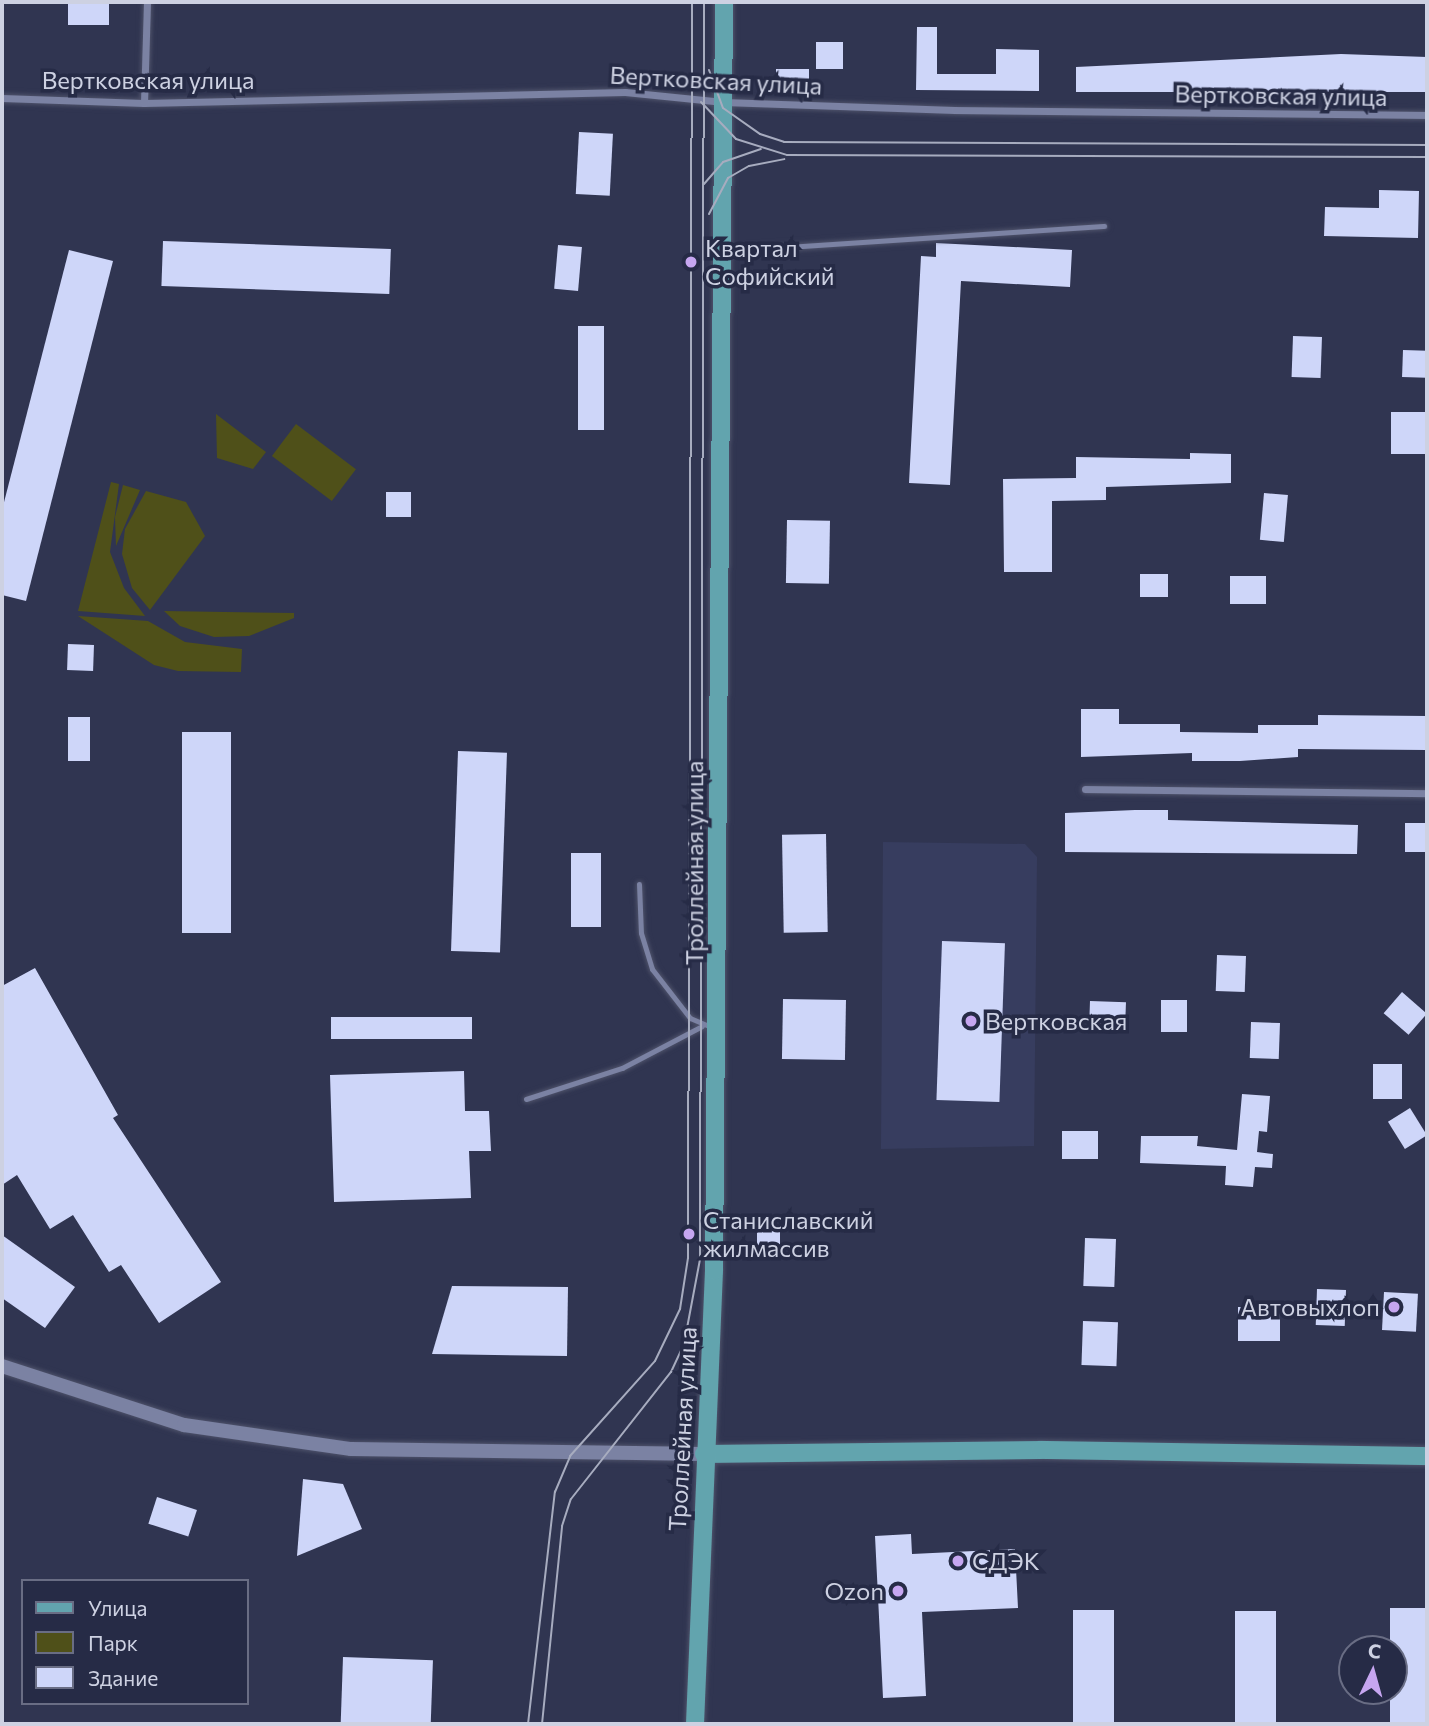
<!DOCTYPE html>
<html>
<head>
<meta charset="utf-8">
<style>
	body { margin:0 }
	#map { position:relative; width:1429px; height:1726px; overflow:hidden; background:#303551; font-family:Commissioner,sans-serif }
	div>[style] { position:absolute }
	.built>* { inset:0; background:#373d5f }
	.green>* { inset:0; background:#4f5019; transform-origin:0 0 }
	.building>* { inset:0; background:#ced6f9; transform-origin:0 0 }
	.roads { filter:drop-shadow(0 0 2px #4e526a) drop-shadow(0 0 2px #4e526a) }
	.service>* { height:5px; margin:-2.5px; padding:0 2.5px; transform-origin:2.5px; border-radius:2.5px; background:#7b82a3 }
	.minor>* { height:7px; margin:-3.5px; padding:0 3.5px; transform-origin:3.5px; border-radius:3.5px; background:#7b82a3 }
	.secondary>* { height:14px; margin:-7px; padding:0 7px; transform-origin:7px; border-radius:7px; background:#7b82a3 }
	.primary>* { height:18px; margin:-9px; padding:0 9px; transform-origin:9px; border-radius:9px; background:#62a4ae }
	.tram>* { height:2px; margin:-1px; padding:0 1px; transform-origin:1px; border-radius:1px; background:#a7acbf }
	.dots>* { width:19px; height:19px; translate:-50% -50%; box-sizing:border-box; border:4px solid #262b46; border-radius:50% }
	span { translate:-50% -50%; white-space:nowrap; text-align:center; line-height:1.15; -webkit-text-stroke:7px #262b46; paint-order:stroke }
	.street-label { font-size:24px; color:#cdd1e2 }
	.poi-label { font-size:24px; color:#cdd1e2 }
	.left { translate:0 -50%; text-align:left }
	.right { translate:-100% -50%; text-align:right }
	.frame { position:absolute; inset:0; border:4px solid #cdd1e2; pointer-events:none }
	.legend { position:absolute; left:21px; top:1579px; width:228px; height:126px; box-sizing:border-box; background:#262b46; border:2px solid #696d84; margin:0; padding:9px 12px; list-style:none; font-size:21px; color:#cdd1e2 }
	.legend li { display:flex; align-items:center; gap:14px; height:35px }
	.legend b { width:35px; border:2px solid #696d84 }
	.north { position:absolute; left:1338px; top:1635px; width:70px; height:70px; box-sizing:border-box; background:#262b46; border:2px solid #696d84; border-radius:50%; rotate:5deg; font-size:19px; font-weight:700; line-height:28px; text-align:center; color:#cdd1e2 }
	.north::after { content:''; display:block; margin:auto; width:24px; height:32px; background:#c6a6f0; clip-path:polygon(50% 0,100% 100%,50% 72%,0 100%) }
</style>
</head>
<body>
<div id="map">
	<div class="built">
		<div style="clip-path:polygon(883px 842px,1025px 844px,1037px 857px,1034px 1146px,881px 1149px)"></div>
	</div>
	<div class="green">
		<div style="clip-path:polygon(216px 414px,266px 452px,253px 469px,217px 458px)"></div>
		<div style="left:296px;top:424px;width:75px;height:40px;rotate:37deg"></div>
		<div style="clip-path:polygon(111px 482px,119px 484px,110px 552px,124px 588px,145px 616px,78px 611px)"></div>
		<div style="clip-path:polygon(123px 485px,140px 490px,116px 546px,115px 517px)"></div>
		<div style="clip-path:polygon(146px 491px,186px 502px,205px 536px,150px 610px,132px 588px,122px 554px,125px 529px)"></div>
		<div style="clip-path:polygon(164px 611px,294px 613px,294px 618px,249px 636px,214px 637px,180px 626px)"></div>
		<div style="clip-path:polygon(78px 616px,148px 621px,185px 642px,242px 649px,241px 672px,178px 671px,154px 665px)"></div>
	</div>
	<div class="building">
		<div style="left:68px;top:2px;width:41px;height:23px"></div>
		<div style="clip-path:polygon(917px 27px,937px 27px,937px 74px,996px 74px,996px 49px,1039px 50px,1039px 91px,916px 90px)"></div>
		<div style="left:816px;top:42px;width:27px;height:27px"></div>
		<div style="clip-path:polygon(1341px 54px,1427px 57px,1427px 92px,1076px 92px,1076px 67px)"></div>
		<div style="left:776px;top:69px;width:33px;height:24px"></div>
		<div style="left:579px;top:132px;width:34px;height:62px;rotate:3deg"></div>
		<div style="clip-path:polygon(1379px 190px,1419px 191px,1418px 238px,1324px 236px,1325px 207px,1379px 208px)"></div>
		<div style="left:163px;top:241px;width:228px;height:45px;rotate:2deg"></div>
		<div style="clip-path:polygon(936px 243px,1072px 250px,1070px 287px,961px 281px,950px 485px,909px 483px,921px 256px,936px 257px)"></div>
		<div style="left:558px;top:245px;width:24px;height:44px;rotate:5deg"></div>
		<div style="clip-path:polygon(69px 250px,113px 261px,26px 601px,2px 595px,2px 510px)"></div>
		<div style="left:578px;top:326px;width:26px;height:104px"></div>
		<div style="left:1293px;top:336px;width:29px;height:41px;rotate:2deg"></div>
		<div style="left:1403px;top:350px;width:24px;height:27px;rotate:2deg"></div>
		<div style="left:1391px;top:412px;width:34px;height:42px"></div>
		<div style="clip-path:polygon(1190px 453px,1231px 454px,1231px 483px,1106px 487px,1106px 500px,1052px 501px,1052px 572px,1004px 572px,1003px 479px,1076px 478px,1076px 457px,1190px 459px)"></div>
		<div style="left:386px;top:492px;width:25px;height:25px"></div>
		<div style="left:1264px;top:493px;width:24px;height:47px;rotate:5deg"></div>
		<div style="left:787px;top:520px;width:43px;height:63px;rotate:1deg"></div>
		<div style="left:1140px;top:574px;width:28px;height:23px"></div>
		<div style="left:1230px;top:576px;width:36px;height:28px"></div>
		<div style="left:68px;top:644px;width:26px;height:26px;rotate:2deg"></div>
		<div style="clip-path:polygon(1081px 709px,1119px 709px,1119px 724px,1180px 724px,1180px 732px,1258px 733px,1258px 725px,1318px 725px,1318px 715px,1427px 716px,1427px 750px,1298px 749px,1298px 757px,1240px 761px,1192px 761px,1192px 753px,1081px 757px)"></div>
		<div style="left:68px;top:717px;width:22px;height:44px"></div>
		<div style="left:182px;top:732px;width:49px;height:201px"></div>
		<div style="left:458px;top:751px;width:49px;height:200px;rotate:2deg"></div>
		<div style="clip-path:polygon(1135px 810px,1168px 810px,1168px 820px,1358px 825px,1357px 854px,1065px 852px,1065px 813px)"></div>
		<div style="left:1405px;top:823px;width:22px;height:29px"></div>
		<div style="left:826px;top:834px;width:98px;height:44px;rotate:89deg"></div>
		<div style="left:571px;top:853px;width:30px;height:74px"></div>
		<div style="left:942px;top:941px;width:63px;height:159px;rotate:2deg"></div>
		<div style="left:1217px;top:955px;width:29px;height:36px;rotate:2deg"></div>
		<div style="clip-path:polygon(35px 968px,118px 1115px,113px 1118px,221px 1282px,159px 1323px,121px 1265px,109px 1272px,73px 1215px,50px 1229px,17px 1175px,2px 1185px,2px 986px)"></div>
		<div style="left:1402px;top:992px;width:33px;height:28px;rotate:41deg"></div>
		<div style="left:783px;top:999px;width:63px;height:60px;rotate:1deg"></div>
		<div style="left:1161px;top:1000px;width:26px;height:32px"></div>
		<div style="left:1090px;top:1001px;width:36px;height:29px;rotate:2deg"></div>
		<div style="left:331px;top:1017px;width:141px;height:22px"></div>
		<div style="left:1251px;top:1022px;width:29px;height:36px;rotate:2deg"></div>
		<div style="left:1373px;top:1064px;width:29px;height:35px"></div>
		<div style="clip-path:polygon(464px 1071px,465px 1111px,489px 1111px,491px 1151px,469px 1151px,471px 1198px,334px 1202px,330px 1075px)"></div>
		<div style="clip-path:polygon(1242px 1094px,1270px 1096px,1267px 1132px,1259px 1131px,1257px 1152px,1273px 1154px,1272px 1168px,1255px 1167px,1253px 1187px,1225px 1185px,1226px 1166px,1140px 1163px,1141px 1136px,1198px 1136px,1197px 1146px,1237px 1150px)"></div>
		<div style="left:1410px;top:1108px;width:32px;height:26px;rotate:58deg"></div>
		<div style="left:1062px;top:1131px;width:36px;height:28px"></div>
		<div style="left:757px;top:1228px;width:23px;height:27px"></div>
		<div style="clip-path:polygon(2px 1235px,75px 1287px,45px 1328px,2px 1298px)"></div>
		<div style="left:1085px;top:1238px;width:31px;height:48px;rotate:2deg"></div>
		<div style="clip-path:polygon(452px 1286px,568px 1287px,567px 1356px,432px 1354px)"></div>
		<div style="left:1317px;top:1289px;width:29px;height:36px;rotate:2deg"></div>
		<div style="left:1384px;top:1292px;width:34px;height:38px;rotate:3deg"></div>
		<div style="left:1238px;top:1307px;width:42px;height:34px"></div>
		<div style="left:1083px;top:1321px;width:35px;height:44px;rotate:2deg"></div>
		<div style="clip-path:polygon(303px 1479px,343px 1484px,362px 1529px,297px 1556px)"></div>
		<div style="left:157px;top:1497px;width:42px;height:28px;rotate:18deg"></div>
		<div style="clip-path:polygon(911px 1534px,912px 1554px,1015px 1549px,1018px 1608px,922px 1612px,926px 1696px,883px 1698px,875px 1536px)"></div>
		<div style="left:1390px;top:1608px;width:37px;height:116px"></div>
		<div style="left:1114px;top:1610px;width:114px;height:41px;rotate:90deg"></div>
		<div style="left:1235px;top:1611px;width:41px;height:113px"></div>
		<div style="left:343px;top:1657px;width:90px;height:67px;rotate:2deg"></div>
	</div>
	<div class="roads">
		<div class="service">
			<div style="left:726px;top:251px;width:379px;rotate:-3.8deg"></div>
			<div style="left:639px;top:884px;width:49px;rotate:87.7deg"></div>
			<div style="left:641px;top:933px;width:38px;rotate:73deg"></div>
			<div style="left:652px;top:969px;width:62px;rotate:52.2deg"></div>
			<div style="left:690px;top:1018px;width:25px;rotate:23deg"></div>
			<div style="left:526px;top:1099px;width:101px;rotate:-17.9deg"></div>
			<div style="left:622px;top:1068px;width:90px;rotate:-27.7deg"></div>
		</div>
		<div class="minor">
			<div style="left:2px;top:98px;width:142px;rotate:2deg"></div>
			<div style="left:144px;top:103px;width:481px;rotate:-1.3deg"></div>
			<div style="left:625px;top:92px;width:99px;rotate:5.8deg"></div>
			<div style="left:723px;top:102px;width:232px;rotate:2deg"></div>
			<div style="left:955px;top:110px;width:472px;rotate:0.6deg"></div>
			<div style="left:144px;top:103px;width:101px;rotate:-88.3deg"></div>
			<div style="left:1085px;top:789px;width:342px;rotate:0.7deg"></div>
		</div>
		<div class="secondary">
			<div style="left:2px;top:1366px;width:191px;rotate:18deg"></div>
			<div style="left:184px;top:1425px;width:169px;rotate:8.2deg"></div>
			<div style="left:351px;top:1449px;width:353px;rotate:0.8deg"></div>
		</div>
		<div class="primary">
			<div style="left:704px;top:1454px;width:337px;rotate:-0.7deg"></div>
			<div style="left:1041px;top:1450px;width:386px;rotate:0.9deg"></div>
			<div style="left:695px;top:1724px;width:453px;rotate:-87.6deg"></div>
			<div style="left:714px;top:1271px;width:1269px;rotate:-89.55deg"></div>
		</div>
	</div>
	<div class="tram">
		<div style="left:709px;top:70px;width:40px;rotate:69.8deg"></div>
		<div style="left:723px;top:108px;width:45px;rotate:35.1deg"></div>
		<div style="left:760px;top:134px;width:25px;rotate:18deg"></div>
		<div style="left:784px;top:142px;width:643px;rotate:0.27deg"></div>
		<div style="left:701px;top:102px;width:51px;rotate:46.6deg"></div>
		<div style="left:736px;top:139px;width:53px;rotate:17.4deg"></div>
		<div style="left:787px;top:155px;width:640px;rotate:0.18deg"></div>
		<div style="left:704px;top:184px;width:29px;rotate:-49deg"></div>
		<div style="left:723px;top:162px;width:40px;rotate:-18.9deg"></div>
		<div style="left:709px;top:214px;width:41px;rotate:-62.2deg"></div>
		<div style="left:728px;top:178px;width:24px;rotate:-30deg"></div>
		<div style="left:749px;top:166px;width:36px;rotate:-11deg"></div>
		<div style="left:528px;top:1724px;width:234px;rotate:-83.4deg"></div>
		<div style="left:555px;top:1492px;width:39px;rotate:-67deg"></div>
		<div style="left:570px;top:1456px;width:127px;rotate:-48.2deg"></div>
		<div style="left:655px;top:1361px;width:58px;rotate:-64.3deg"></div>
		<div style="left:680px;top:1309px;width:52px;rotate:-81.1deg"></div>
		<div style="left:688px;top:1258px;width:1256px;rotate:-89.82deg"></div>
		<div style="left:542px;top:1724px;width:199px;rotate:-84.2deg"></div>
		<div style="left:562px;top:1526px;width:28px;rotate:-72deg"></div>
		<div style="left:571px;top:1499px;width:162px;rotate:-51.8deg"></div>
		<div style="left:671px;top:1372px;width:31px;rotate:-65deg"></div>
		<div style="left:684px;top:1344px;width:86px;rotate:-79.3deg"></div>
		<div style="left:700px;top:1259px;width:1257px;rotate:-89.82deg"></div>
	</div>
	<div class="dots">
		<div style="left:691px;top:262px;background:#c6a6f0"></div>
		<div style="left:971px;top:1021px;background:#c6a6f0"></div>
		<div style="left:689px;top:1234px;background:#c6a6f0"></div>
		<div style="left:1394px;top:1307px;background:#c6a6f0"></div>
		<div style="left:958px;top:1561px;background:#c6a6f0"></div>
		<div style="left:898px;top:1591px;background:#c6a6f0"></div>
	</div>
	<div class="street-label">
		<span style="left:148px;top:80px">Вертковская улица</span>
		<span style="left:716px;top:80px;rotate:3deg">Вертковская улица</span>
		<span style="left:1281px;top:95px;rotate:1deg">Вертковская улица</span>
		<span style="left:694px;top:863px;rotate:-90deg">Троллейная улица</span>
		<span style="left:682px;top:1429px;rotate:-87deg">Троллейная улица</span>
	</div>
	<div class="poi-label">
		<span class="left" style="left:705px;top:262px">Квартал<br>Софийский</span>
		<span class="left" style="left:985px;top:1021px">Вертковская</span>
		<span class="left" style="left:703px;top:1234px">Станиславский<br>жилмассив</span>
		<span class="right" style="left:1380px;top:1307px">Автовыхлоп</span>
		<span class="left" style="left:972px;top:1561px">СДЭК</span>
		<span class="right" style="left:884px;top:1591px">Ozon</span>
	</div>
	<div class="frame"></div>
	<ul class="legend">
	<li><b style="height:9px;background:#62a4ae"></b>Улица</li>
	<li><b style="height:19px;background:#4f5019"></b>Парк</li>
	<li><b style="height:19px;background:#ced6f9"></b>Здание</li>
	</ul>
	<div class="north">С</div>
</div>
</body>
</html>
